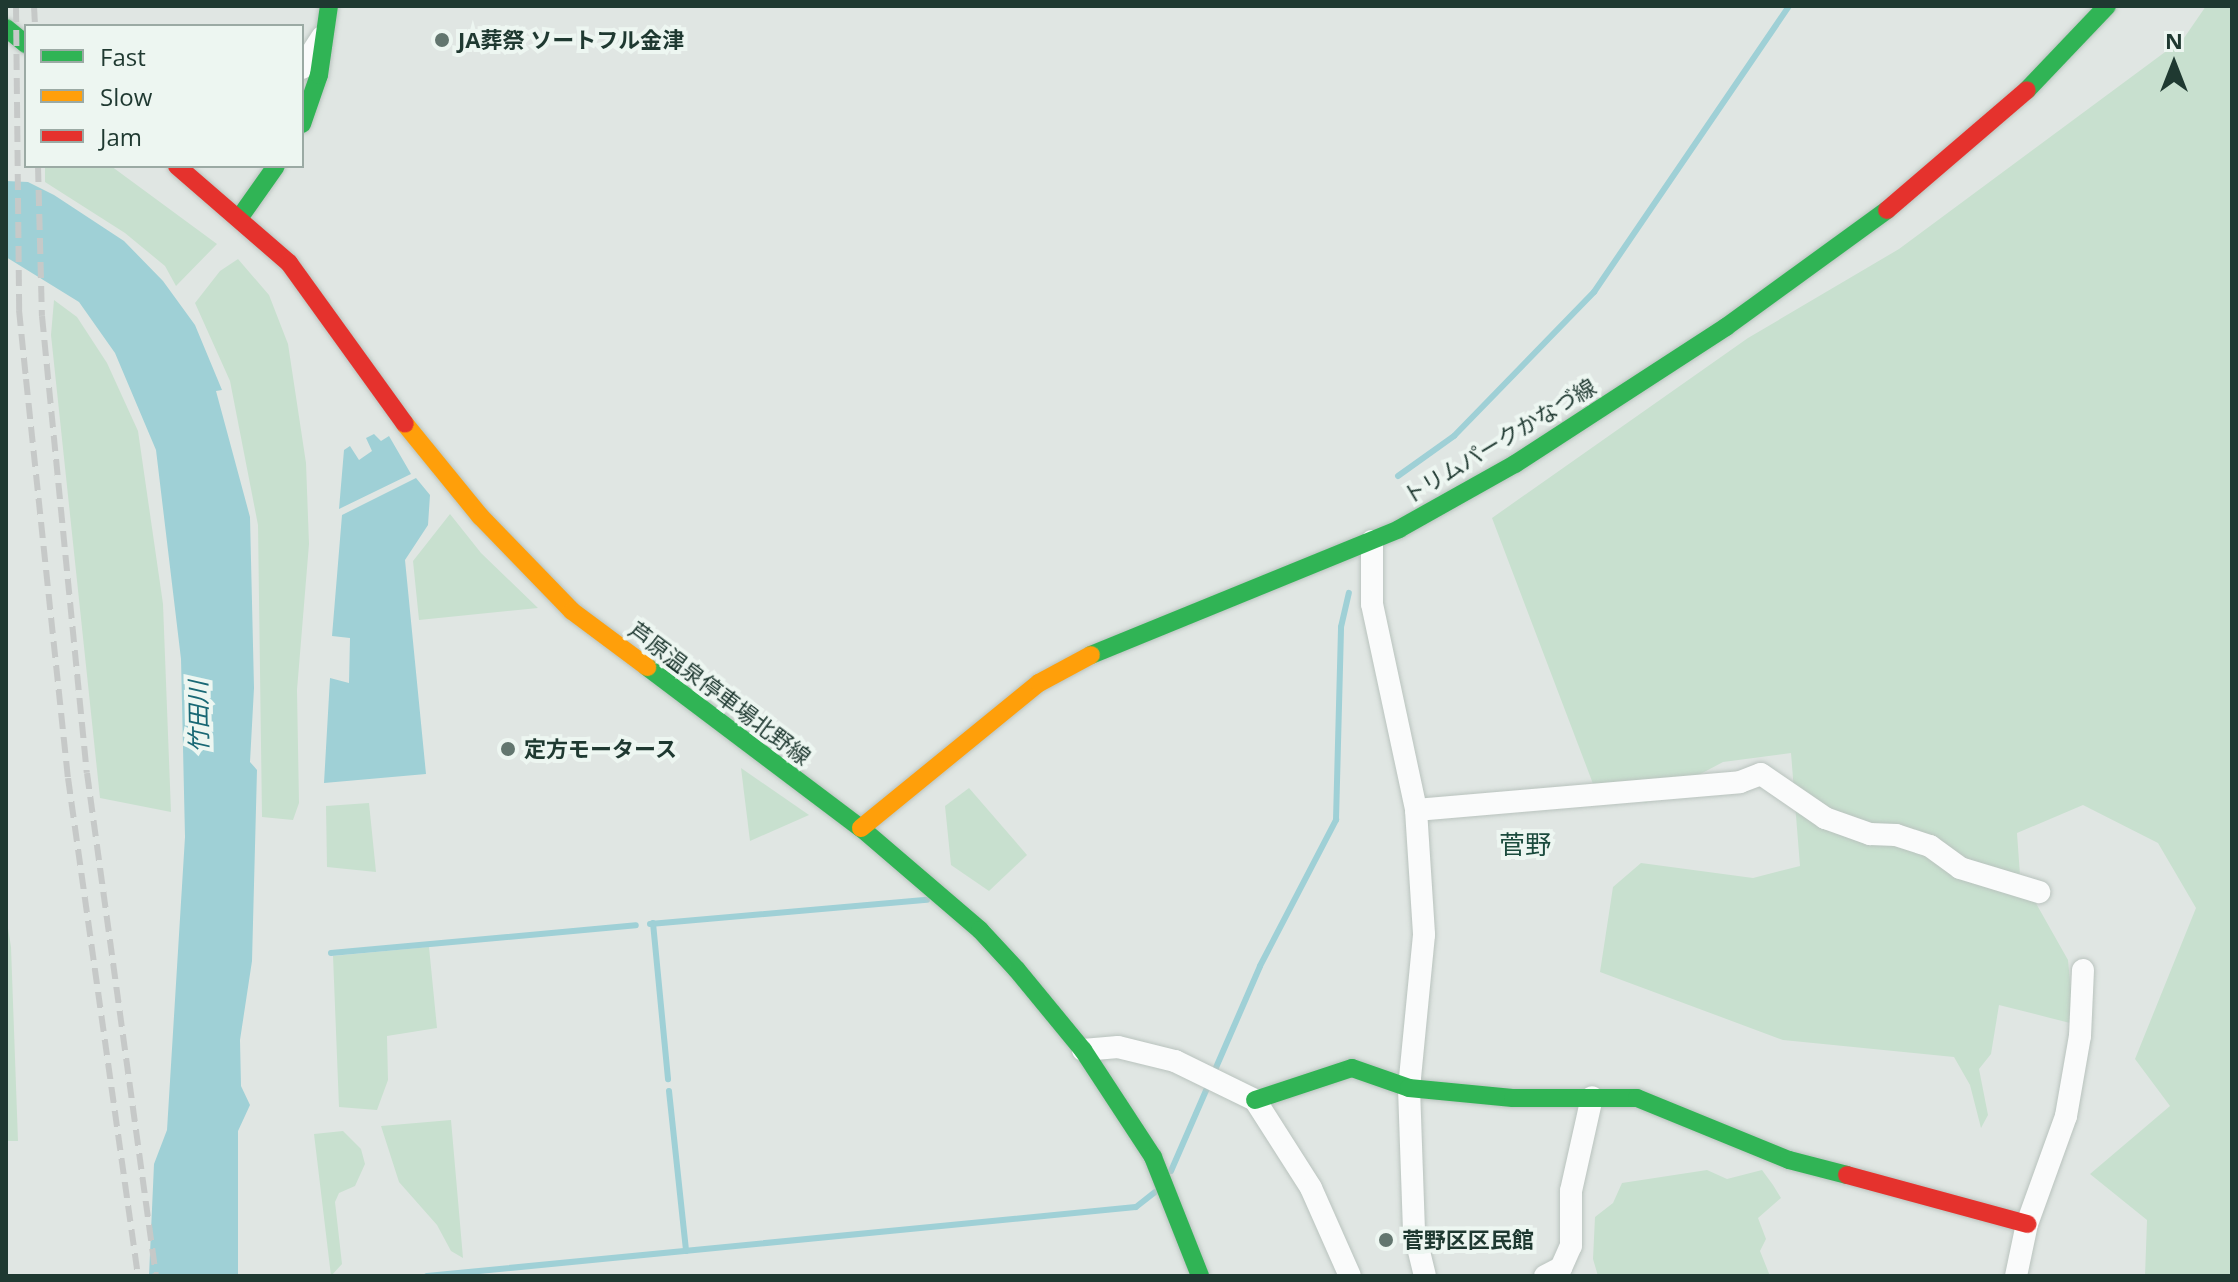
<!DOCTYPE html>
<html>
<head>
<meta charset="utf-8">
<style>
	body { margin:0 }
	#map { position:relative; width:2238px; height:1282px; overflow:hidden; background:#e0e6e3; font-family:"Open Sans","Noto Sans JP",sans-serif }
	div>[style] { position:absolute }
	.green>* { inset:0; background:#c8e0cf }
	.water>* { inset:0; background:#9fd0d6 }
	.stream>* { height:6px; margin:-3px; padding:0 3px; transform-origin:3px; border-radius:3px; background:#9fd0d6 }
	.roads { filter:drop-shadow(0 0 2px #b9c3be) drop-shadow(0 0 2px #b9c3be) }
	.street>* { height:22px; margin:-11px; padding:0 11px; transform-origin:11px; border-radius:11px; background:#fafbfb }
	.fast>* { height:18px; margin:-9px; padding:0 9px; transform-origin:9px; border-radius:9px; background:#30b455 }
	.slow>* { height:18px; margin:-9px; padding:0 9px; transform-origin:9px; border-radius:9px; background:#ff9f0a }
	.jam>* { height:18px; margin:-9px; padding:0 9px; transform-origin:9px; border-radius:9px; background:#e5322d }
	.rail>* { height:6px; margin-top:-3px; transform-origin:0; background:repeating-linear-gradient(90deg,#c6c9c8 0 16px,transparent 0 24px) }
	.dots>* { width:22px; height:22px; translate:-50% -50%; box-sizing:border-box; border:4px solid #edf6f1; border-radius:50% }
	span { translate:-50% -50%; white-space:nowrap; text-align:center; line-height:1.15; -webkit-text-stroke:8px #edf6f1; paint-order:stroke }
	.poi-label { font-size:22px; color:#1f3931; font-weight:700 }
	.left { translate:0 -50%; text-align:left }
	.street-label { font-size:22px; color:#1f3931 }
	.water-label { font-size:24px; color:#196875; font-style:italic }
	.quarter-label { font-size:26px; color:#1b4b3d }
	.frame { position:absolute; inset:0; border:8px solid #1f3931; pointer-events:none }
	.legend { position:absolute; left:24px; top:24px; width:280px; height:144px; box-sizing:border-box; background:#edf6f1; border:2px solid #9baaa4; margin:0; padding:10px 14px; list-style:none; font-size:24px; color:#1f3931 }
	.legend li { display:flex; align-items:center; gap:16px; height:40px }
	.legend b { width:40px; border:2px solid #9baaa4 }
	.north { position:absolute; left:2134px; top:24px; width:80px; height:80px; -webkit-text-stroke:6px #edf6f1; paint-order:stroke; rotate:0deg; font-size:22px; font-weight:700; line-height:32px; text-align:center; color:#1f3931 }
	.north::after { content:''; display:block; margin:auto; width:28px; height:36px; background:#1f3931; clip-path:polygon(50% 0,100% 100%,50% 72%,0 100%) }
</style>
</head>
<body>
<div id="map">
	<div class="green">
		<div style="clip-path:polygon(2206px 6px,2232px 6px,2232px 1276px,2145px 1276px,2147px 1220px,2090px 1174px,2170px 1106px,2135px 1059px,2196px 908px,2158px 843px,2083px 805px,2017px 833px,2020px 875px,2068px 960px,2074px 1024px,1999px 1005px,1991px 1054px,1979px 1069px,1988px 1115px,1981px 1128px,1970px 1085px,1954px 1057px,1783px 1040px,1600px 972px,1613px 887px,1641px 863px,1753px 878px,1800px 866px,1791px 753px,1723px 762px,1646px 803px,1595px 789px,1492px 518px,1748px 338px,1899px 249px,2184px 38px)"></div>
		<div style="clip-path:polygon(45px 166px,111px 166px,217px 244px,176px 286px,165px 266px,125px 233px,45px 182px)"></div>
		<div style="clip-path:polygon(238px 259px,269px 295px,288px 344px,306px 463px,309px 544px,297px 690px,299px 803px,293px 820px,262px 817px,258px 525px,230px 381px,195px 303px,220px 271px)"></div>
		<div style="clip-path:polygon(54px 300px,77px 317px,107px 363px,138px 431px,163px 604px,171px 812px,100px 798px,51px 335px)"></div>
		<div style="clip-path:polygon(450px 514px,481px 553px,538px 608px,419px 620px,413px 561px)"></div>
		<div style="clip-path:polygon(741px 768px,809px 815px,750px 841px)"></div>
		<div style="clip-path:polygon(969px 788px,1027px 855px,989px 891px,951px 865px,945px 806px)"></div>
		<div style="clip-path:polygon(369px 803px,376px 872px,327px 867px,326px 806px)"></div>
		<div style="clip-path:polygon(6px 916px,11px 947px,18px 1141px,6px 1141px)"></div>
		<div style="clip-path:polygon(429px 947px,437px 1028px,387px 1036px,388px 1080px,377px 1110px,339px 1107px,333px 956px)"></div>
		<div style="clip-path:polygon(451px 1120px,463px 1258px,451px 1251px,437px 1225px,399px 1182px,381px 1126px)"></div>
		<div style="clip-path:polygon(343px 1131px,361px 1149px,365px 1164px,355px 1186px,339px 1193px,335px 1202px,342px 1264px,331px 1276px,314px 1134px)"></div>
		<div style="clip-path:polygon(1707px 1170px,1727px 1179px,1762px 1170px,1773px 1185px,1781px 1198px,1758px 1218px,1766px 1239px,1760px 1251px,1770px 1276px,1598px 1276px,1593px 1259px,1595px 1217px,1613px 1203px,1622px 1183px)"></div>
	</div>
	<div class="water">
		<div style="clip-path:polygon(6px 181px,28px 182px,54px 195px,124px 241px,163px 281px,195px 325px,222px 390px,216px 391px,250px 517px,254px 688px,250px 762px,257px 770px,252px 961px,240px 1040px,241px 1086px,250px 1105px,238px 1131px,238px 1276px,149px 1276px,154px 1164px,167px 1130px,185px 837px,181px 659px,156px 450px,115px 353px,79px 302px,6px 257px)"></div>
		<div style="clip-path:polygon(374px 434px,381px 441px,389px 436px,411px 474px,339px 509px,344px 450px,350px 446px,359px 460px,372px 451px,366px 438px)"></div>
		<div style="clip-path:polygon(416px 478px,430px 495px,428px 525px,405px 560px,426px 774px,324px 783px,330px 678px,349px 683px,350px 638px,332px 636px,342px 515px)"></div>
	</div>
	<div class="stream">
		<div style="left:1398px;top:476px;width:69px;rotate:-35.5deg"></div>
		<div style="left:1454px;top:436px;width:201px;rotate:-45.8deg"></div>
		<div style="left:1594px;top:292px;width:346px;rotate:-55.7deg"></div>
		<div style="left:653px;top:923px;width:157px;rotate:84.5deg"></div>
		<div style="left:650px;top:924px;width:278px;rotate:-5deg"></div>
		<div style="left:331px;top:953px;width:306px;rotate:-5.2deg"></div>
		<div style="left:669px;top:1091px;width:161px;rotate:83.9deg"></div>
		<div style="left:1171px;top:1171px;width:223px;rotate:-66.5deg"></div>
		<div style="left:1260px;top:966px;width:165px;rotate:-62.5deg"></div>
		<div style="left:1336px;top:820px;width:193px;rotate:-88.5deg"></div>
		<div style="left:1341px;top:627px;width:35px;rotate:-77deg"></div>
		<div style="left:427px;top:1276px;width:712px;rotate:-5.56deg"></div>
		<div style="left:1136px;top:1207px;width:24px;rotate:-38deg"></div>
	</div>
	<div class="roads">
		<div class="street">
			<div style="left:302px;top:68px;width:37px;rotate:-57deg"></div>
			<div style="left:1372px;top:541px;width:63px;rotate:90deg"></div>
			<div style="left:1372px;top:604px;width:211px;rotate:77.9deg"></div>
			<div style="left:1416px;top:810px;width:125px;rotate:86.3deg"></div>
			<div style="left:1424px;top:935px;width:154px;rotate:95.6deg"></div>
			<div style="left:1409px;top:1088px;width:143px;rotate:88deg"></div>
			<div style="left:1414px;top:1231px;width:46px;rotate:76.3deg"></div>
			<div style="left:1416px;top:810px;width:325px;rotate:-4.9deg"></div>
			<div style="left:1740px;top:782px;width:22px;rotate:-21deg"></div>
			<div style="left:1761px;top:774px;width:78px;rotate:34.5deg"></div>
			<div style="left:1825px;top:818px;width:48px;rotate:19.6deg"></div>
			<div style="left:1870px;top:834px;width:26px;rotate:2deg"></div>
			<div style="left:1896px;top:835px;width:36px;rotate:18deg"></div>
			<div style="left:1930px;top:846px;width:37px;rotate:36deg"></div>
			<div style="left:1960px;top:868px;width:83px;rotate:16.9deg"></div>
			<div style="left:1083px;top:1050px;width:35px;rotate:-5deg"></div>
			<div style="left:1118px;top:1047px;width:59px;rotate:13.8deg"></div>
			<div style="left:1175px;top:1061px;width:89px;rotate:26deg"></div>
			<div style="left:1255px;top:1100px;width:104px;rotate:57.5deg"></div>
			<div style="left:1311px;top:1188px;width:96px;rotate:66.1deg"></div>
			<div style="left:1545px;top:1276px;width:18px;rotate:-27deg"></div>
			<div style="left:1561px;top:1268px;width:24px;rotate:-66deg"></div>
			<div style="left:1571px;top:1246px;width:55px;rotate:-90deg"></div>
			<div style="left:1571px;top:1191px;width:96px;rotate:-77.4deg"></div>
			<div style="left:2016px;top:1276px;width:53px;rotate:-78.1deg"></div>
			<div style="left:2027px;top:1224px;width:115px;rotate:-70.1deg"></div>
			<div style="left:2066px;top:1116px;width:81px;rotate:-80.1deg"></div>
			<div style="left:2080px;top:1036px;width:66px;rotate:-87.4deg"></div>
		</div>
		<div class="fast">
			<div style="left:6px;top:28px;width:26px;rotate:39deg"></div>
			<div style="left:2027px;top:90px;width:116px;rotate:-46.4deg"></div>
			<div style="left:302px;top:124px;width:52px;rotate:-70.9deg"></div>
			<div style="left:319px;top:75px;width:70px;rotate:-81.8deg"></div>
			<div style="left:240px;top:217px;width:62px;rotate:-54.8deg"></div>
			<div style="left:1091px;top:655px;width:333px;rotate:-22.2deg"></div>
			<div style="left:1399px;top:529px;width:133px;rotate:-29.3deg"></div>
			<div style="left:1515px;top:464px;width:252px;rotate:-33deg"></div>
			<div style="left:1726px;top:327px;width:199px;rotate:-36deg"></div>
			<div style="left:647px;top:667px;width:268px;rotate:37deg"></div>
			<div style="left:861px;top:828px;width:157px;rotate:40.6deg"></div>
			<div style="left:980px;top:930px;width:54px;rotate:47.2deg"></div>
			<div style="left:1017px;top:970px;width:104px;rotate:50.5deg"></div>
			<div style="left:1083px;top:1050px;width:128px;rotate:56.8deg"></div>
			<div style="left:1153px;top:1157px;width:128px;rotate:68.4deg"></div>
			<div style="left:1255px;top:1100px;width:102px;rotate:-18.3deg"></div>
			<div style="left:1352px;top:1068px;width:60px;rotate:19.3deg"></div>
			<div style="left:1409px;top:1088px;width:104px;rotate:5.5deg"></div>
			<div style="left:1513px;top:1098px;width:124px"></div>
			<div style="left:1637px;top:1098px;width:164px;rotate:22.2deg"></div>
			<div style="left:1789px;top:1160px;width:60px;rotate:14.5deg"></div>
		</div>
		<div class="slow">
			<div style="left:405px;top:424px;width:119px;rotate:50.8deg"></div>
			<div style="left:480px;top:516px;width:132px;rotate:45.9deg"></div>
			<div style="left:572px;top:611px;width:94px;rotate:36.7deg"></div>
			<div style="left:861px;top:828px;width:230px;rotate:-39.2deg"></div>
			<div style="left:1039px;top:683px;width:59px;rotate:-28.3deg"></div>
		</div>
		<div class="jam">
			<div style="left:177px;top:166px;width:148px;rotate:40.9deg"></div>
			<div style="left:289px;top:263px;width:198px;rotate:54.2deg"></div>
			<div style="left:1887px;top:210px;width:184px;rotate:-40.6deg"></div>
			<div style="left:1847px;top:1175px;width:187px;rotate:15.2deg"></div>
		</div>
	</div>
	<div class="rail">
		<div style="left:16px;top:6px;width:304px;rotate:89.4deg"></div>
		<div style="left:19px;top:310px;width:69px;rotate:84.2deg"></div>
		<div style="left:26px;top:379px;width:401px;rotate:84deg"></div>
		<div style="left:68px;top:778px;width:503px;rotate:82deg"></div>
		<div style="left:34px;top:6px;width:20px;rotate:87deg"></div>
		<div style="left:38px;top:166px;width:150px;rotate:88.5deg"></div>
		<div style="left:42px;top:316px;width:459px;rotate:84.4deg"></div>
		<div style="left:87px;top:773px;width:508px;rotate:82.19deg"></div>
	</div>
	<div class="dots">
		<div style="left:442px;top:40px;background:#63766f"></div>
		<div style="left:508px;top:749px;background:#63766f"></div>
		<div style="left:1386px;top:1240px;background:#63766f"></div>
	</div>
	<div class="poi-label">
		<span class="left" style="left:458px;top:40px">JA葬祭 ソートフル金津</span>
		<span class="left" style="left:524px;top:749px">定方モータース</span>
		<span class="left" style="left:1402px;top:1240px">菅野区区民館</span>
	</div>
	<div class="street-label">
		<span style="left:1499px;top:441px;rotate:-31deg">トリムパークかなづ線</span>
		<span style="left:720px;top:693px;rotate:37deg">芦原温泉停車場北野線</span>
	</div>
	<div class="water-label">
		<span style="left:198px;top:717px;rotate:-91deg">竹田川</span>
	</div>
	<div class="quarter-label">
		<span style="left:1525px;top:845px">菅野</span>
	</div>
	<div class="frame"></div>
	<ul class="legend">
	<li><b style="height:10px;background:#30b455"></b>Fast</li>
	<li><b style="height:10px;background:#ff9f0a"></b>Slow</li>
	<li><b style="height:10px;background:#e5322d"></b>Jam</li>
	</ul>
	<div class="north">N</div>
</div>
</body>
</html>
